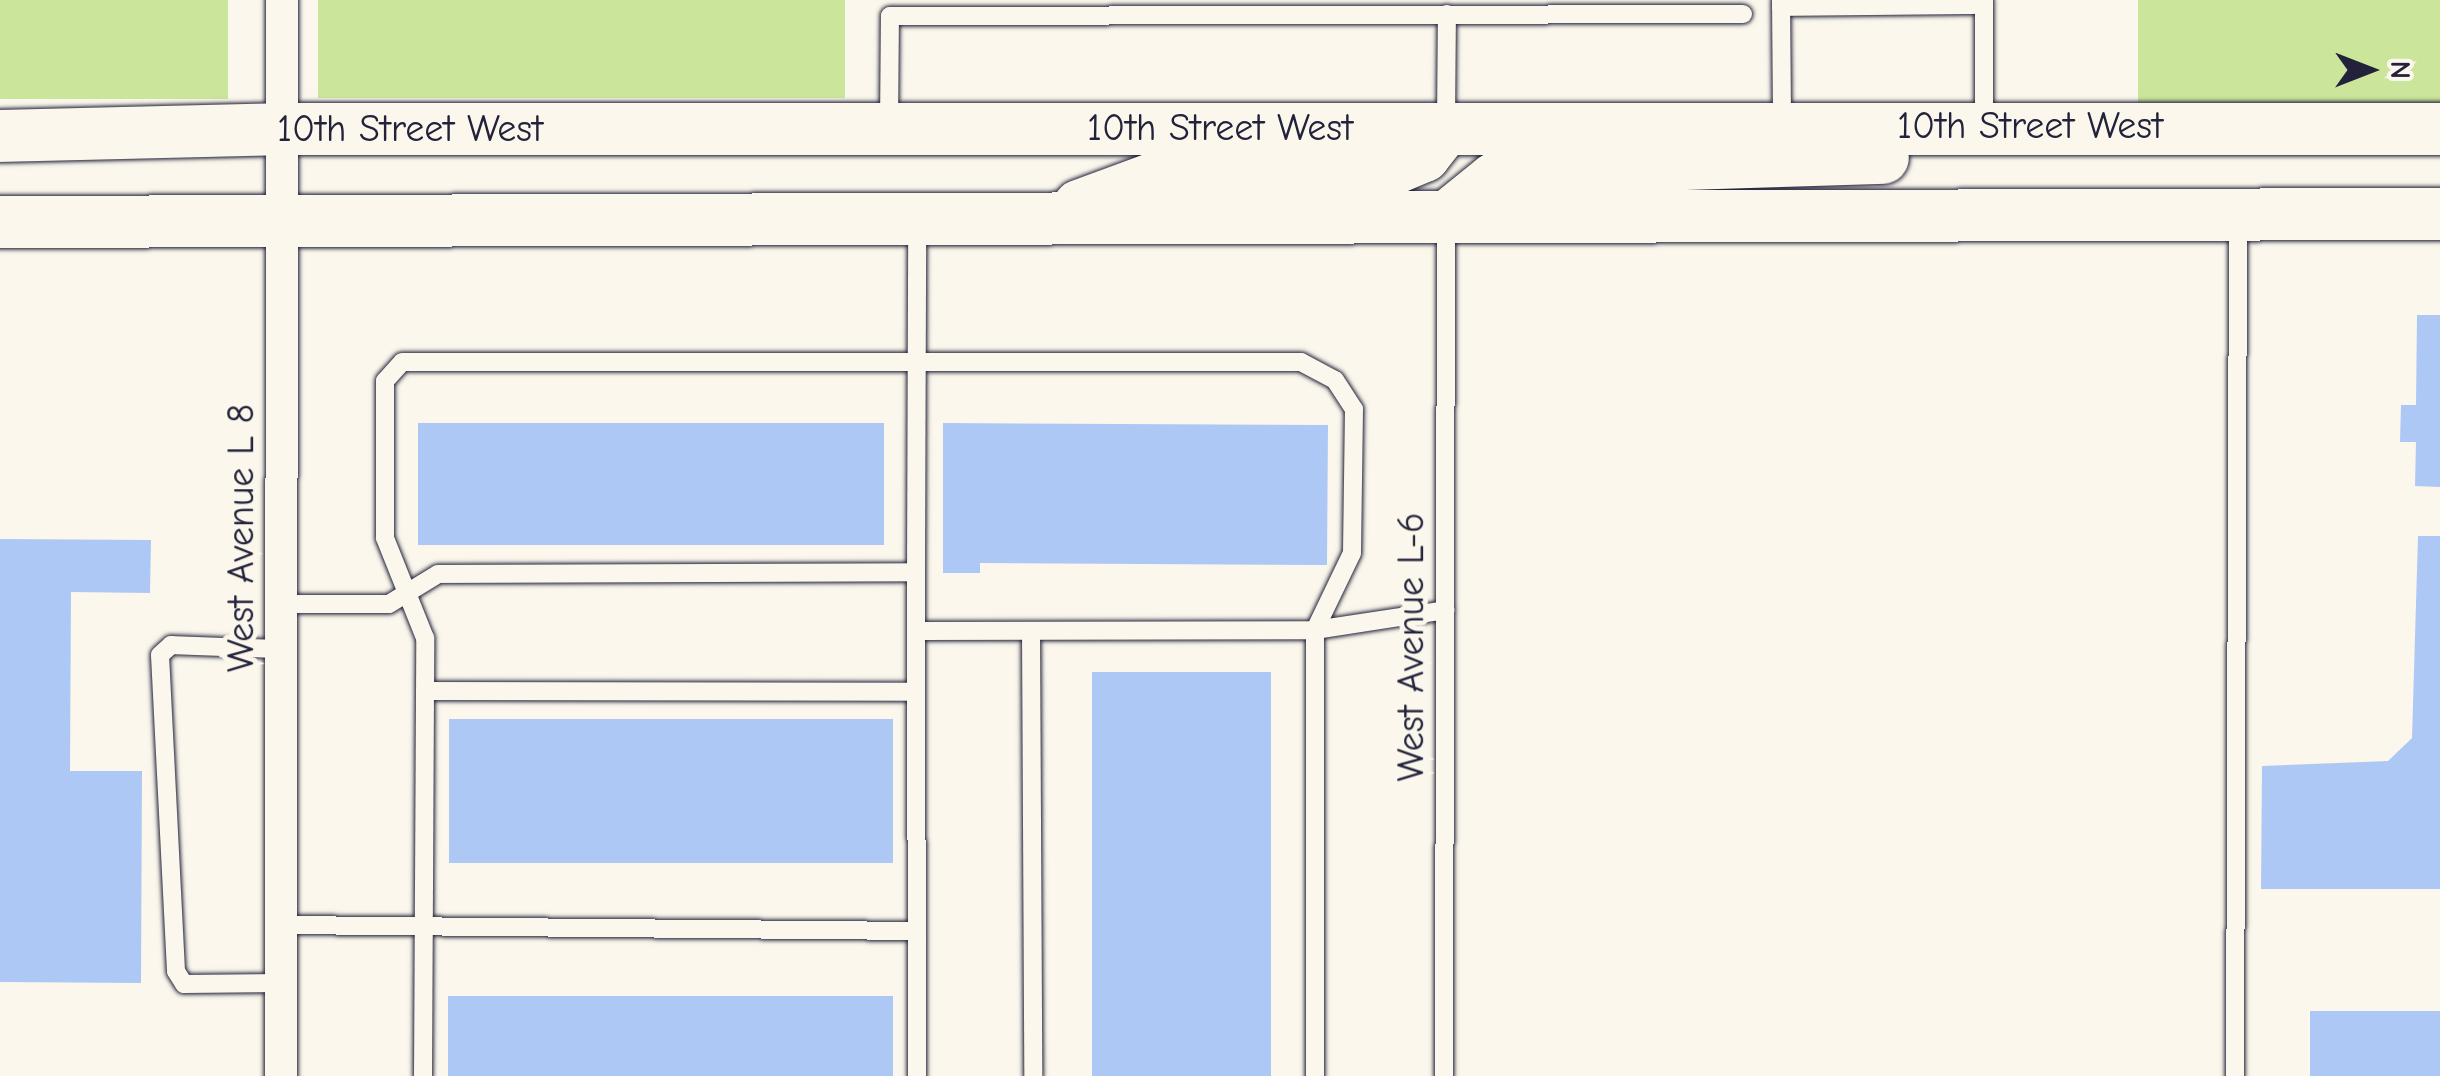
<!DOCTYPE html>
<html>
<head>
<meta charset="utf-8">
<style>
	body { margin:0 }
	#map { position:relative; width:2440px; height:1076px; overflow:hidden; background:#fbf7ec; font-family:"Comic Neue",sans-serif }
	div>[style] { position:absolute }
	.green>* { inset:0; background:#cbe59b; transform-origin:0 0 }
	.building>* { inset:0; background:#aec8f5; transform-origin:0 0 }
	.roads { filter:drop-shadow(0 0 2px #22223b) drop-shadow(0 0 2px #22223b) }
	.service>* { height:18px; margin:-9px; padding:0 9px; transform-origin:9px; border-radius:9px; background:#fbf7ec }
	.minor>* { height:32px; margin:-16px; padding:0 16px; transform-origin:16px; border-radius:16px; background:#fbf7ec }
	.primary>* { height:52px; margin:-26px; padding:0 26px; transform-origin:26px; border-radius:26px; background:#fbf7ec }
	span { translate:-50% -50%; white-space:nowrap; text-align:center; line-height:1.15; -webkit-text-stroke:10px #fbf7ec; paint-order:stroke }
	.street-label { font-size:38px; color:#22223b }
	.north { position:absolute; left:2320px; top:20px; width:100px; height:100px; -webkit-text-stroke:8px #fbf7ec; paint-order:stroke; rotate:90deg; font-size:28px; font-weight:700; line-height:40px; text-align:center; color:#22223b }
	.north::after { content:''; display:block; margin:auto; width:35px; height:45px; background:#22223b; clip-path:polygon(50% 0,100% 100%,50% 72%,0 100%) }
</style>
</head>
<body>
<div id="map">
	<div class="green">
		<div style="left:0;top:0;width:228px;height:99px"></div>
		<div style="left:318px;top:0;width:527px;height:98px"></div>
		<div style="left:2138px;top:0;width:302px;height:124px"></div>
	</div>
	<div class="building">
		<div style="clip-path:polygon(2417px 315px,2440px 315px,2440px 487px,2415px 486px,2416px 442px,2400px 442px,2401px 405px,2416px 405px)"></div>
		<div style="left:418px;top:423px;width:466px;height:122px"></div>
		<div style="clip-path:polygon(943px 423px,1328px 425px,1327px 565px,980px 563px,980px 573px,943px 573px)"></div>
		<div style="clip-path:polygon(2418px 536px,2440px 536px,2440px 889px,2261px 889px,2262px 766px,2388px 761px,2412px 738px)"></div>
		<div style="clip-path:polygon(0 539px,151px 540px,150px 593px,71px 592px,70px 771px,142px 771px,141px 983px,0 982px)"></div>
		<div style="left:1092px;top:672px;width:179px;height:404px"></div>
		<div style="left:893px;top:719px;width:144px;height:444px;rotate:90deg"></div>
		<div style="left:893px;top:996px;width:80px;height:445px;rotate:90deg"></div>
		<div style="left:2310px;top:1011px;width:130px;height:65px"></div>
	</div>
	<div class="roads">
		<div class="service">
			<div style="left:1781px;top:0;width:124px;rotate:89.5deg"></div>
			<div style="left:1781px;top:7px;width:203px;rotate:-0.6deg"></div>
			<div style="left:1446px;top:122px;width:108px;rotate:-89.5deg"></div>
			<div style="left:889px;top:126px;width:110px;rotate:-89.5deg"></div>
			<div style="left:890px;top:16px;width:853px;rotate:-0.13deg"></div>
			<div style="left:1984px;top:127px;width:127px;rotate:-90deg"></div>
			<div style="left:916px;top:572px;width:504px;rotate:89.89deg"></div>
			<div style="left:282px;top:604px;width:107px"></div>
			<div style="left:389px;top:604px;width:57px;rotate:-31.5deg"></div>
			<div style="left:438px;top:574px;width:478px;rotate:-0.2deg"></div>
			<div style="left:916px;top:572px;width:348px;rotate:-89.8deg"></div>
			<div style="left:916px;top:631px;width:399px;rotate:-0.1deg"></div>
			<div style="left:1315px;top:630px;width:132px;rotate:-8.7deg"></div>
			<div style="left:1031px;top:631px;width:445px;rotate:89.7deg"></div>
			<div style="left:425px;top:691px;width:491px;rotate:0.1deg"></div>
			<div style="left:282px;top:925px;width:634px;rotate:0.54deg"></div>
			<div style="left:281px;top:983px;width:97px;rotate:179.4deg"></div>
			<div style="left:184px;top:984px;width:15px;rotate:-122deg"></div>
			<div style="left:176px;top:971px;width:316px;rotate:-92.9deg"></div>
			<div style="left:160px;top:655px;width:15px;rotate:-42deg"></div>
			<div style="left:171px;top:645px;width:111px;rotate:2.1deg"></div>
			<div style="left:423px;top:1076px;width:438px;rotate:-89.7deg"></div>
			<div style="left:425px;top:638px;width:108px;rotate:-111.8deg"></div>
			<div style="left:385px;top:538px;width:157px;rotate:-90deg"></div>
			<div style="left:385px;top:381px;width:25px;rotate:-48deg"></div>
			<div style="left:402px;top:362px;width:899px"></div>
			<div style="left:1301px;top:362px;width:38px;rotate:28deg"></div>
			<div style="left:1335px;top:380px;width:35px;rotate:57deg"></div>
			<div style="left:1354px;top:409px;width:144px;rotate:90.8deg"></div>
			<div style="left:1352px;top:553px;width:85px;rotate:115.7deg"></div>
			<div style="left:1315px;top:630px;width:446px;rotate:90deg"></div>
			<div style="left:1444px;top:1076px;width:853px;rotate:-89.87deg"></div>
			<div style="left:2235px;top:1076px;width:855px;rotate:-89.8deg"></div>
		</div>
		<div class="minor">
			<div style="left:281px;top:1076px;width:1076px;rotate:-89.95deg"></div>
		</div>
		<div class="primary">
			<div style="left:0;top:136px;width:282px;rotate:-1.4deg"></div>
			<div style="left:282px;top:129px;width:2158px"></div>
			<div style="left:1079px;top:206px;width:84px;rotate:-20.2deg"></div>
			<div style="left:1158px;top:177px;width:235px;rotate:-1.9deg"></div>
			<div style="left:1393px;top:169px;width:34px;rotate:-23deg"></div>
			<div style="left:1424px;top:156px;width:36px;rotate:-52deg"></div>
			<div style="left:1446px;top:218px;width:62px;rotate:-39.1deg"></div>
			<div style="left:1494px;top:179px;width:35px;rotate:-16deg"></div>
			<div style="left:1528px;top:169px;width:355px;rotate:-1.8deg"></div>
			<div style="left:0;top:222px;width:2440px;rotate:-0.19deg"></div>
		</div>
	</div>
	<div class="street-label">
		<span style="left:2030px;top:127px">10th Street West</span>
		<span style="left:1220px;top:129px">10th Street West</span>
		<span style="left:410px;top:130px">10th Street West</span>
		<span style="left:242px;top:538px;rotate:-90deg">West Avenue L 8</span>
		<span style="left:1412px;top:647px;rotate:-90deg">West Avenue L-6</span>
	</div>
	<div class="north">N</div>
</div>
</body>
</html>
